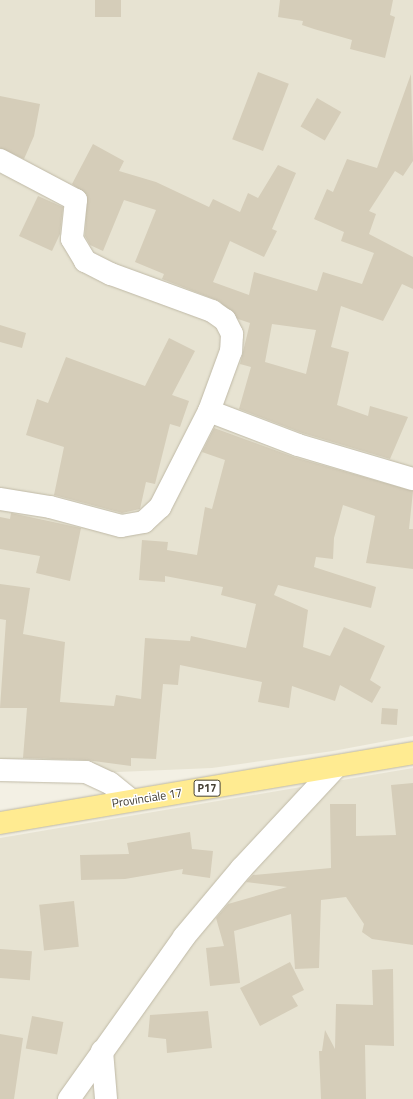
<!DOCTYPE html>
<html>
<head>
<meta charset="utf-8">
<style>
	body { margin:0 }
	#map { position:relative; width:413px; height:1099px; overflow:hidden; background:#f3f0e4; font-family:"Titillium Web",sans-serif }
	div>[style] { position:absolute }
	.residential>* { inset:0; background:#e7e3d2 }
	.building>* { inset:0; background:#d5cdb9; transform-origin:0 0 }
	.roads { filter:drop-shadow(0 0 1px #bfb9a6) drop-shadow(0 0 1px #bfb9a6) }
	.minor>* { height:22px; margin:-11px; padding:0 11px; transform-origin:11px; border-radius:11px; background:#fff }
	.primary>* { height:22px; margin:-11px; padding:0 11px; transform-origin:11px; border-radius:11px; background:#ffeb91 }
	span { translate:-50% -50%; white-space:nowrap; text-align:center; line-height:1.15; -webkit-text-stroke:3px #fff; paint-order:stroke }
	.shield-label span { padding:1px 3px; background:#fff; border:1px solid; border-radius:3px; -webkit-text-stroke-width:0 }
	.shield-label { font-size:11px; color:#454034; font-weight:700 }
	.street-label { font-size:12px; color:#454034 }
</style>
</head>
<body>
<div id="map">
	<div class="residential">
		<div style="clip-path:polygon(0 0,413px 0,413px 736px,333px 751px,212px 768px,0 777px)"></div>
		<div style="clip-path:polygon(413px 768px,413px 1099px,0 1099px,0 838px)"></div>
	</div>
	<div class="building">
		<div style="left:95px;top:0;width:26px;height:17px"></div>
		<div style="clip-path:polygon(280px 0,393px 0,390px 15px,395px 17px,385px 58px,350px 49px,352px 40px,314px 29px,302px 25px,303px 21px,278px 17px)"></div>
		<div style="left:258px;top:72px;width:33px;height:72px;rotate:21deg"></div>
		<div style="clip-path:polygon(evenodd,411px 74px,413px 161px,403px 176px,395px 171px,369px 211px,376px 214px,369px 234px,413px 257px,413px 289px,402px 284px,383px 321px,341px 306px,331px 347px,349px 352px,337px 405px,368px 416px,370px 406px,408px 417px,390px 459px,302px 433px,239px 409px,251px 367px,240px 364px,250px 323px,238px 319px,219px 301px,162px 279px,164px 274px,135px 262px,156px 210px,124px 200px,103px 251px,90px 245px,85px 236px,87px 195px,72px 184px,93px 144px,124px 161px,119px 171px,156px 182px,209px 207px,213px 199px,240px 212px,248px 193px,258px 198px,278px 165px,296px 173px,272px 229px,277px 231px,264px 257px,230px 241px,213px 282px,249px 295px,254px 272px,317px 291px,323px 272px,362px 284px,374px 253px,341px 241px,344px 232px,314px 219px,327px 189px,333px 192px,347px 159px,377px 168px,411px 74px,272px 324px,316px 330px,306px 374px,265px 362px,272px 324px)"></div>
		<div style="clip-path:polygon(0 96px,40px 104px,34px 136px,24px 159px,0 148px)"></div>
		<div style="left:317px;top:98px;width:28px;height:33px;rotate:30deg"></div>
		<div style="clip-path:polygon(38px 196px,63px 207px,60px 234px,52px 251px,19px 236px)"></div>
		<div style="clip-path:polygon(0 325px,26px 333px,22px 348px,0 342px)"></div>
		<div style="clip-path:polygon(169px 338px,195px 351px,172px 395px,189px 401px,180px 427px,170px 424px,155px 484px,146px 482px,140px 509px,122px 513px,54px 495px,64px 447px,26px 435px,37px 399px,48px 403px,66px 357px,145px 386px)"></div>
		<div style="clip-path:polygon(214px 428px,294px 457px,413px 491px,409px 529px,413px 529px,413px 569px,366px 563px,375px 516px,343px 505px,334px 538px,333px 559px,316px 557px,314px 567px,376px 587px,371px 608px,278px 585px,274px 595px,308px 610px,303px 647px,330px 656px,344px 627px,385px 646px,370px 680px,381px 687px,372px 703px,340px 685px,335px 701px,292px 686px,289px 708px,258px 702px,262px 682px,180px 665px,178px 685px,163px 684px,156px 759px,131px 758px,131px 766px,86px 760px,23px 758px,27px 708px,0 708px,6px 620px,0 619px,0 584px,30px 588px,23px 634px,65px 642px,60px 702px,114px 706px,116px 695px,141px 699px,145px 638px,190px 641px,191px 636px,246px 648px,256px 604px,221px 595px,223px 587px,165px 576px,165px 582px,139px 580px,142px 540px,168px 542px,167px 550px,197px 555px,205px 507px,212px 509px,225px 460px,202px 452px)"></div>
		<div style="clip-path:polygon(11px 513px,81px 528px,70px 581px,36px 573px,40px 556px,0 549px,0 517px,10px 519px)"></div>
		<div style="left:382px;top:708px;width:16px;height:16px;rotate:4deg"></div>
		<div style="clip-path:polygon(413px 783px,413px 945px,372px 939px,362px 932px,364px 924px,346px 897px,321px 900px,319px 968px,295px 969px,291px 914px,234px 931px,240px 983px,210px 986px,206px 948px,224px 946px,216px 918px,228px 904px,287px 887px,246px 882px,253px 875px,331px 868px,330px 804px,356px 804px,356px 836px,396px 835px,391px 785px)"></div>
		<div style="clip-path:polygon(190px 832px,192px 849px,213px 851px,210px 878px,182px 874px,183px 869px,125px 879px,81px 880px,80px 855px,129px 854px,127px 843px)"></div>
		<div style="left:74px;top:901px;width:46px;height:35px;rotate:84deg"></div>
		<div style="left:0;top:949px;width:32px;height:29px;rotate:4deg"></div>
		<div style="clip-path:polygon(290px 962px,304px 990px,292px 996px,298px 1006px,260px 1026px,240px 988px)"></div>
		<div style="clip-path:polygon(393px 969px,394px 1046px,365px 1045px,366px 1099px,321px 1099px,319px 1051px,322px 1051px,325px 1030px,335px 1049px,336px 1004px,373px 1005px,372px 970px)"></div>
		<div style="clip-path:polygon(208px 1011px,212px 1048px,167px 1053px,166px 1039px,148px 1037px,150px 1015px)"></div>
		<div style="left:32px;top:1016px;width:32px;height:33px;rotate:11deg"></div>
		<div style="clip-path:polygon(0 1034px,23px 1038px,14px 1099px,0 1099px)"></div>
	</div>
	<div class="roads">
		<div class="minor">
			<div style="left:0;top:160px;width:86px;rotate:27.8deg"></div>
			<div style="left:76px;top:200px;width:39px;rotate:96deg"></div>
			<div style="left:72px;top:239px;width:26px;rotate:59deg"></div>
			<div style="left:85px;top:261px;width:29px;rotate:27deg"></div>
			<div style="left:111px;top:274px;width:108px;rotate:20.1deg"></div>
			<div style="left:212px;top:311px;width:16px;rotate:35deg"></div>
			<div style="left:225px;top:320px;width:16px;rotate:63deg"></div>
			<div style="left:232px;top:334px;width:17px;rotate:93deg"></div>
			<div style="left:231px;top:351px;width:64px;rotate:110.1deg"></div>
			<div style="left:209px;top:411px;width:108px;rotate:117deg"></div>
			<div style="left:160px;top:507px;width:22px;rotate:137deg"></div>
			<div style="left:144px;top:522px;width:23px;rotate:170deg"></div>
			<div style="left:121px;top:526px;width:73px;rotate:-165deg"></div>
			<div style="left:50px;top:507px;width:51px;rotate:-170.9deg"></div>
			<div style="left:209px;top:411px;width:95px;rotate:20.9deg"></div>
			<div style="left:298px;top:445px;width:120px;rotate:16.5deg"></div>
			<div style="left:0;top:770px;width:86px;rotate:1.3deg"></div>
			<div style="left:86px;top:772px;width:26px;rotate:25deg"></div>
			<div style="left:110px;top:783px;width:27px;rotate:39deg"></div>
			<div style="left:102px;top:1051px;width:48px;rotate:85.2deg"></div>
			<div style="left:69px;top:1099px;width:199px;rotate:-54.6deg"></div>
			<div style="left:184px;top:937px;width:89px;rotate:-50deg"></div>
			<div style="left:241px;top:869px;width:139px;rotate:-47deg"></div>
		</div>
		<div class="primary">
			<div style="left:0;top:823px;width:419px;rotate:-9.6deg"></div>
		</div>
	</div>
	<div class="shield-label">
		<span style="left:207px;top:788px">P17</span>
	</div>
	<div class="street-label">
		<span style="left:147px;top:798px;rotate:-9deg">Provinciale 17</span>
	</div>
</div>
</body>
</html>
